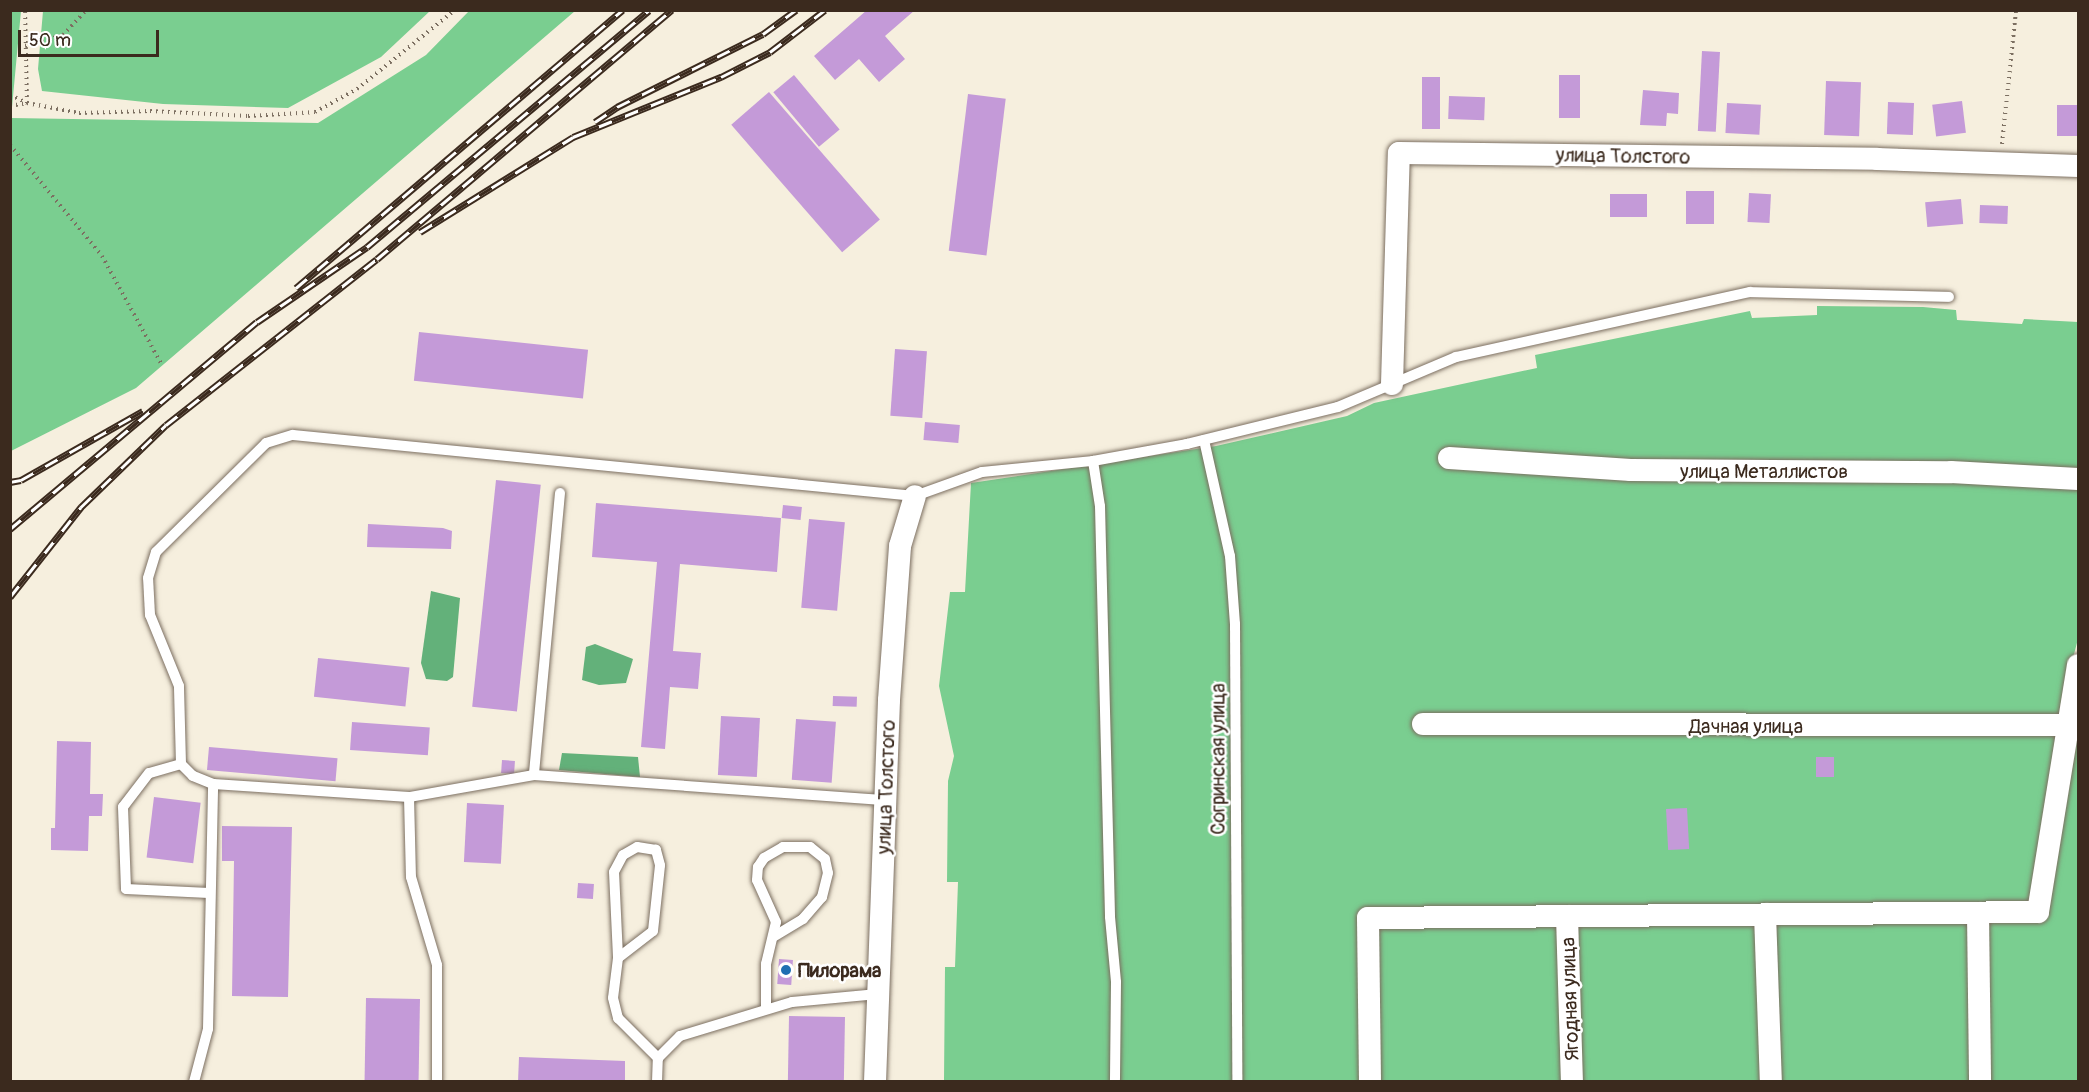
<!DOCTYPE html>
<html>
<head>
<meta charset="utf-8">
<style>
	body { margin:0 }
	#map { position:relative; width:2089px; height:1092px; overflow:hidden; background:#f6efde; font-family:Pangolin,sans-serif }
	div>[style] { position:absolute }
	.green>* { inset:0; background:#7ace90 }
	.forest>* { inset:0; background:#63b17a }
	.building>* { inset:0; background:#c49ad8; transform-origin:0 0 }
	.path>* { height:4px; margin-top:-2px; transform-origin:0; background:repeating-linear-gradient(90deg,#7c6f61 0 1.5px,transparent 0 6px) }
	.roads { filter:drop-shadow(0 0 2px #7c6f61) drop-shadow(0 0 2px #7c6f61) }
	.service>* { height:10px; margin:-5px; padding:0 5px; transform-origin:5px; border-radius:5px; background:#fff }
	.minor>* { height:22px; margin:-11px; padding:0 11px; transform-origin:11px; border-radius:11px; background:#fff }
	.rail>* { height:7px; margin-top:-3.5px; transform-origin:0; background:repeating-linear-gradient(90deg,#fff 0 14px,#3b2a1e 0 28px); box-sizing:border-box; border-block:2px solid #3b2a1e }
	.dots>* { width:16px; height:16px; translate:-50% -50%; box-sizing:border-box; border:3px solid #fff; border-radius:50% }
	span { translate:-50% -50%; white-space:nowrap; text-align:center; line-height:1.15; -webkit-text-stroke:5px #fff; paint-order:stroke }
	.street-label { font-size:20px; color:#3b2a1e }
	.poi-label { font-size:20px; color:#3b2a1e; font-weight:700 }
	.left { translate:0 -50%; text-align:left }
	.frame { position:absolute; inset:0; border:12px solid #3b2a1e; pointer-events:none }
	.scale { position:absolute; left:18px; top:30px; width:141px; height:27px; box-sizing:border-box; border:3px solid #3b2a1e; border-top:0; padding-left:8px; font-size:18px; line-height:21px; white-space:nowrap; color:#3b2a1e; -webkit-text-stroke:4px #fff; paint-order:stroke }
</style>
</head>
<body>
<div id="map">
	<div class="green">
		<div style="clip-path:polygon(11px 10px,21px 11px,11px 118px,318px 123px,426px 55px,469px 11px,575px 11px,136px 388px,11px 451px)"></div>
		<div style="clip-path:polygon(43px 11px,43px 10px,430px 11px,381px 57px,288px 108px,163px 104px,42px 91px,38px 69px)"></div>
		<div style="clip-path:polygon(1817px 306px,1923px 307px,1956px 310px,1957px 320px,2022px 324px,2024px 319px,2078px 322px,2078px 639px,2060px 707px,2078px 715px,2078px 1081px,944px 1081px,945px 967px,955px 967px,958px 882px,947px 882px,948px 781px,954px 756px,939px 686px,950px 592px,965px 592px,971px 483px,1216px 446px,1347px 416px,1374px 403px,1537px 368px,1535px 355px,1750px 311px,1752px 318px,1817px 315px)"></div>
	</div>
	<div class="forest">
		<div style="clip-path:polygon(431px 591px,460px 598px,453px 677px,447px 681px,426px 679px,421px 663px)"></div>
		<div style="clip-path:polygon(595px 644px,633px 659px,626px 683px,599px 685px,582px 680px,586px 647px)"></div>
		<div style="clip-path:polygon(562px 753px,638px 757px,640px 777px,559px 770px)"></div>
	</div>
	<div class="building">
		<div style="clip-path:polygon(867px 10px,915px 10px,885px 36px,905px 59px,879px 82px,859px 59px,835px 80px,814px 56px)"></div>
		<div style="left:1702px;top:51px;width:18px;height:80px;rotate:3deg"></div>
		<div style="left:794px;top:75px;width:71px;height:27px;rotate:50deg"></div>
		<div style="left:1559px;top:75px;width:21px;height:43px"></div>
		<div style="left:1422px;top:77px;width:18px;height:52px"></div>
		<div style="left:1826px;top:81px;width:35px;height:54px;rotate:2deg"></div>
		<div style="clip-path:polygon(1643px 90px,1679px 93px,1678px 114px,1667px 113px,1666px 126px,1640px 125px)"></div>
		<div style="left:769px;top:92px;width:169px;height:50px;rotate:49deg"></div>
		<div style="left:968px;top:94px;width:38px;height:158px;rotate:7deg"></div>
		<div style="left:1449px;top:96px;width:36px;height:23px;rotate:2deg"></div>
		<div style="left:1962px;top:101px;width:32px;height:30px;rotate:83deg"></div>
		<div style="left:1888px;top:102px;width:26px;height:32px;rotate:2deg"></div>
		<div style="left:1727px;top:103px;width:34px;height:30px;rotate:3deg"></div>
		<div style="left:2078px;top:105px;width:31px;height:21px;rotate:90deg"></div>
		<div style="left:1686px;top:191px;width:28px;height:33px"></div>
		<div style="left:1749px;top:193px;width:22px;height:29px;rotate:3deg"></div>
		<div style="left:1610px;top:194px;width:37px;height:23px"></div>
		<div style="left:1961px;top:199px;width:25px;height:36px;rotate:85deg"></div>
		<div style="left:1980px;top:205px;width:28px;height:18px;rotate:2deg"></div>
		<div style="left:419px;top:332px;width:170px;height:49px;rotate:6deg"></div>
		<div style="left:895px;top:349px;width:32px;height:67px;rotate:4deg"></div>
		<div style="left:925px;top:422px;width:35px;height:18px;rotate:5deg"></div>
		<div style="left:496px;top:480px;width:45px;height:228px;rotate:6deg"></div>
		<div style="clip-path:polygon(596px 503px,781px 518px,777px 572px,680px 564px,673px 651px,701px 653px,698px 689px,670px 687px,665px 749px,641px 747px,657px 562px,592px 557px)"></div>
		<div style="left:783px;top:505px;width:19px;height:13px;rotate:6deg"></div>
		<div style="left:809px;top:519px;width:36px;height:89px;rotate:5deg"></div>
		<div style="clip-path:polygon(368px 524px,443px 528px,452px 531px,451px 549px,367px 547px)"></div>
		<div style="left:318px;top:658px;width:92px;height:39px;rotate:6deg"></div>
		<div style="left:833px;top:696px;width:24px;height:10px;rotate:2deg"></div>
		<div style="left:721px;top:716px;width:39px;height:59px;rotate:3deg"></div>
		<div style="left:796px;top:719px;width:40px;height:61px;rotate:4deg"></div>
		<div style="left:352px;top:722px;width:78px;height:28px;rotate:4deg"></div>
		<div style="clip-path:polygon(57px 741px,91px 742px,90px 794px,103px 794px,102px 816px,89px 816px,88px 851px,51px 850px,51px 828px,55px 828px)"></div>
		<div style="left:209px;top:747px;width:129px;height:23px;rotate:5deg"></div>
		<div style="left:1816px;top:757px;width:18px;height:20px"></div>
		<div style="left:502px;top:760px;width:13px;height:13px;rotate:4deg"></div>
		<div style="left:154px;top:797px;width:47px;height:61px;rotate:7deg"></div>
		<div style="left:467px;top:803px;width:37px;height:59px;rotate:3deg"></div>
		<div style="left:1687px;top:808px;width:41px;height:21px;rotate:87deg"></div>
		<div style="clip-path:polygon(222px 826px,292px 827px,288px 997px,232px 996px,234px 861px,222px 861px)"></div>
		<div style="left:578px;top:883px;width:16px;height:15px;rotate:4deg"></div>
		<div style="left:779px;top:959px;width:14px;height:25px;rotate:4deg"></div>
		<div style="left:366px;top:998px;width:54px;height:84px;rotate:1deg"></div>
		<div style="left:789px;top:1016px;width:56px;height:66px;rotate:1deg"></div>
		<div style="clip-path:polygon(519px 1057px,625px 1061px,625px 1082px,518px 1082px)"></div>
	</div>
	<div class="path">
		<div style="left:25px;top:46px;width:40px;rotate:-16deg"></div>
		<div style="left:63px;top:35px;width:34px;rotate:-47deg"></div>
		<div style="left:10px;top:95px;width:19px;rotate:25deg"></div>
		<div style="left:27px;top:103px;width:53px;rotate:10.9deg"></div>
		<div style="left:79px;top:113px;width:71px;rotate:-1.6deg"></div>
		<div style="left:150px;top:111px;width:98px;rotate:2.9deg"></div>
		<div style="left:248px;top:116px;width:67px;rotate:-3.4deg"></div>
		<div style="left:315px;top:112px;width:48px;rotate:-28.7deg"></div>
		<div style="left:357px;top:89px;width:126px;rotate:-38.9deg"></div>
		<div style="left:10px;top:106px;width:17px;rotate:-10deg"></div>
		<div style="left:27px;top:103px;width:93px;rotate:-91.2deg"></div>
		<div style="left:2002px;top:144px;width:135px;rotate:-84deg"></div>
		<div style="left:10px;top:145px;width:144px;rotate:50.3deg"></div>
		<div style="left:102px;top:256px;width:124px;rotate:61.2deg"></div>
	</div>
	<div class="roads">
		<div class="service">
			<div style="left:1204px;top:440px;width:119px;rotate:77.4deg"></div>
			<div style="left:1230px;top:556px;width:68px;rotate:85.8deg"></div>
			<div style="left:1235px;top:624px;width:458px;rotate:89.7deg"></div>
			<div style="left:1093px;top:461px;width:46px;rotate:81.2deg"></div>
			<div style="left:1100px;top:506px;width:411px;rotate:88.6deg"></div>
			<div style="left:1110px;top:917px;width:65px;rotate:84.7deg"></div>
			<div style="left:1116px;top:982px;width:100px;rotate:90.6deg"></div>
			<div style="left:560px;top:493px;width:283px;rotate:95.3deg"></div>
			<div style="left:534px;top:775px;width:127px;rotate:170deg"></div>
			<div style="left:409px;top:797px;width:196px;rotate:-176.2deg"></div>
			<div style="left:213px;top:784px;width:22px;rotate:-158deg"></div>
			<div style="left:193px;top:776px;width:17px;rotate:-135deg"></div>
			<div style="left:181px;top:764px;width:78px;rotate:-91.5deg"></div>
			<div style="left:179px;top:686px;width:77px;rotate:-112.2deg"></div>
			<div style="left:150px;top:615px;width:37px;rotate:-93deg"></div>
			<div style="left:148px;top:578px;width:27px;rotate:-73deg"></div>
			<div style="left:156px;top:552px;width:155px;rotate:-44.7deg"></div>
			<div style="left:266px;top:443px;width:28px;rotate:-17deg"></div>
			<div style="left:293px;top:435px;width:625px;rotate:5.6deg"></div>
			<div style="left:915px;top:496px;width:71px;rotate:-19.7deg"></div>
			<div style="left:982px;top:472px;width:112px;rotate:-5.7deg"></div>
			<div style="left:1093px;top:461px;width:96px;rotate:-10.3deg"></div>
			<div style="left:1187px;top:444px;width:155px;rotate:-13.8deg"></div>
			<div style="left:1338px;top:407px;width:128px;rotate:-23deg"></div>
			<div style="left:1456px;top:357px;width:301px;rotate:-12.5deg"></div>
			<div style="left:1750px;top:292px;width:199px;rotate:1.4deg"></div>
			<div style="left:181px;top:764px;width:33px;rotate:164deg"></div>
			<div style="left:149px;top:773px;width:43px;rotate:127.4deg"></div>
			<div style="left:123px;top:807px;width:82px;rotate:87.9deg"></div>
			<div style="left:126px;top:889px;width:83px;rotate:2.8deg"></div>
			<div style="left:534px;top:775px;width:353px;rotate:4.1deg"></div>
			<div style="left:409px;top:797px;width:80px;rotate:88.6deg"></div>
			<div style="left:411px;top:877px;width:92px;rotate:73.5deg"></div>
			<div style="left:437px;top:965px;width:117px;rotate:90deg"></div>
			<div style="left:618px;top:958px;width:44px;rotate:-37.6deg"></div>
			<div style="left:653px;top:931px;width:66px;rotate:-83.9deg"></div>
			<div style="left:660px;top:865px;width:16px;rotate:-105deg"></div>
			<div style="left:656px;top:850px;width:19px;rotate:-171deg"></div>
			<div style="left:637px;top:847px;width:16px;rotate:150deg"></div>
			<div style="left:623px;top:855px;width:19px;rotate:118deg"></div>
			<div style="left:614px;top:872px;width:86px;rotate:87.3deg"></div>
			<div style="left:618px;top:958px;width:40px;rotate:97.1deg"></div>
			<div style="left:613px;top:998px;width:21px;rotate:76deg"></div>
			<div style="left:618px;top:1018px;width:57px;rotate:45deg"></div>
			<div style="left:766px;top:1009px;width:45px;rotate:-90deg"></div>
			<div style="left:766px;top:964px;width:43px;rotate:-76.6deg"></div>
			<div style="left:776px;top:922px;width:46px;rotate:-114.3deg"></div>
			<div style="left:757px;top:880px;width:13px;rotate:-86deg"></div>
			<div style="left:758px;top:867px;width:11px;rotate:-56deg"></div>
			<div style="left:764px;top:858px;width:22px;rotate:-30deg"></div>
			<div style="left:783px;top:847px;width:27px"></div>
			<div style="left:810px;top:847px;width:19px;rotate:39deg"></div>
			<div style="left:825px;top:859px;width:14px;rotate:78deg"></div>
			<div style="left:828px;top:873px;width:25px;rotate:104deg"></div>
			<div style="left:822px;top:897px;width:29px;rotate:131deg"></div>
			<div style="left:803px;top:919px;width:33px;rotate:149deg"></div>
			<div style="left:194px;top:1082px;width:55px;rotate:-75.2deg"></div>
			<div style="left:208px;top:1029px;width:245px;rotate:-88.8deg"></div>
			<div style="left:657px;top:1082px;width:24px;rotate:-88deg"></div>
			<div style="left:658px;top:1058px;width:31px;rotate:-45deg"></div>
			<div style="left:680px;top:1036px;width:117px;rotate:-16.9deg"></div>
			<div style="left:792px;top:1002px;width:86px;rotate:-5.3deg"></div>
		</div>
		<div class="minor">
			<div style="left:1392px;top:384px;width:231px;rotate:-88.3deg"></div>
			<div style="left:1399px;top:153px;width:478px;rotate:0.7deg"></div>
			<div style="left:1877px;top:159px;width:201px;rotate:2deg"></div>
			<div style="left:1449px;top:458px;width:182px;rotate:3.8deg"></div>
			<div style="left:1631px;top:470px;width:320px;rotate:0.4deg"></div>
			<div style="left:1951px;top:472px;width:127px;rotate:3.2deg"></div>
			<div style="left:1423px;top:724px;width:646px;rotate:0.09deg"></div>
			<div style="left:1978px;top:913px;width:169px;rotate:89.3deg"></div>
			<div style="left:1765px;top:914px;width:168px;rotate:88deg"></div>
			<div style="left:1567px;top:916px;width:166px;rotate:88.3deg"></div>
			<div style="left:875px;top:1082px;width:382px;rotate:-87.9deg"></div>
			<div style="left:889px;top:700px;width:154px;rotate:-85.9deg"></div>
			<div style="left:900px;top:546px;width:52px;rotate:-73.3deg"></div>
			<div style="left:1370px;top:1082px;width:164px;rotate:-90.7deg"></div>
			<div style="left:1368px;top:918px;width:670px;rotate:-0.51deg"></div>
			<div style="left:2038px;top:912px;width:250px;rotate:-80.8deg"></div>
		</div>
	</div>
	<div class="rail">
		<div style="left:595px;top:122px;width:27px;rotate:-34deg"></div>
		<div style="left:617px;top:107px;width:163px;rotate:-26.6deg"></div>
		<div style="left:763px;top:34px;width:41px;rotate:-36deg"></div>
		<div style="left:420px;top:232px;width:180px;rotate:-31.8deg"></div>
		<div style="left:573px;top:137px;width:160px;rotate:-22.1deg"></div>
		<div style="left:721px;top:77px;width:55px;rotate:-27deg"></div>
		<div style="left:770px;top:52px;width:69px;rotate:-37.4deg"></div>
		<div style="left:296px;top:288px;width:429px;rotate:-40.4deg"></div>
		<div style="left:10px;top:482px;width:11px;rotate:-10deg"></div>
		<div style="left:21px;top:480px;width:140px;rotate:-29.5deg"></div>
		<div style="left:10px;top:529px;width:322px;rotate:-40deg"></div>
		<div style="left:257px;top:322px;width:133px;rotate:-34.3deg"></div>
		<div style="left:367px;top:247px;width:368px;rotate:-40deg"></div>
		<div style="left:10px;top:597px;width:115px;rotate:-51.7deg"></div>
		<div style="left:81px;top:507px;width:118px;rotate:-44deg"></div>
		<div style="left:166px;top:425px;width:268px;rotate:-38.2deg"></div>
		<div style="left:377px;top:259px;width:386px;rotate:-40.2deg"></div>
	</div>
	<div class="dots">
		<div style="left:786px;top:970px;background:#1f6fb2"></div>
	</div>
	<div class="street-label">
		<span style="left:1623px;top:156px;rotate:1deg">улица Толстого</span>
		<span style="left:1764px;top:471px">улица Металлистов</span>
		<span style="left:1746px;top:726px">Дачная улица</span>
		<span style="left:1218px;top:759px;rotate:-90deg">Согринская улица</span>
		<span style="left:886px;top:787px;rotate:-88deg">улица Толстого</span>
		<span style="left:1570px;top:999px;rotate:-92deg">Ягодная улица</span>
	</div>
	<div class="poi-label">
		<span class="left" style="left:798px;top:970px">Пилорама</span>
	</div>
	<div class="frame"></div>
	<div class="scale">50 m</div>
</div>
</body>
</html>
